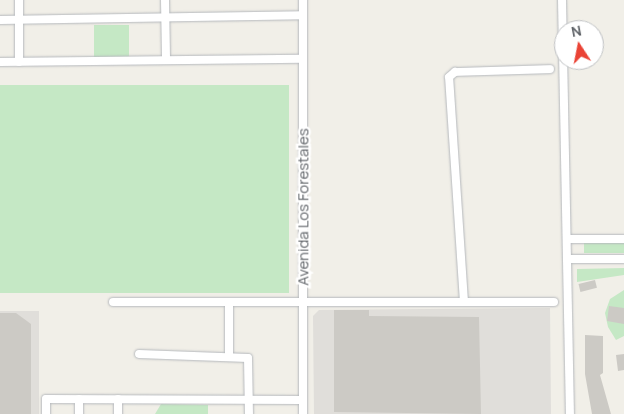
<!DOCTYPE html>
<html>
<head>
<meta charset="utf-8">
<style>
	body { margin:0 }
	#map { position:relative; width:624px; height:414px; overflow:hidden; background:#f1efe8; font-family:Manrope,sans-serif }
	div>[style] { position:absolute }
	.industrial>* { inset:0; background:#e0deda; transform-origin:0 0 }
	.green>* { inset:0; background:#c5e8c5; transform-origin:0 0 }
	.building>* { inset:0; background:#cccac5; transform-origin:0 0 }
	.roads { filter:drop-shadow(0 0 1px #b5b8bc) drop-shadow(0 0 1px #b5b8bc) }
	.street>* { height:8px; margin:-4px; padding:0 4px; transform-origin:4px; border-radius:4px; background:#fff }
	span { translate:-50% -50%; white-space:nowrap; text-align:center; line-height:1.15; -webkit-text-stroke:5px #fff; paint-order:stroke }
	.street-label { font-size:15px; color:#5f6368 }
	.north { position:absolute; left:554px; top:20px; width:50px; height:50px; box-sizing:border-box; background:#fff; border:1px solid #bfc1c3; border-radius:50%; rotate:349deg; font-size:14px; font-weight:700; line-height:20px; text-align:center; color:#5f6368 }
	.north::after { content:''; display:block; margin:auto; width:18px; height:22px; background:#ea4335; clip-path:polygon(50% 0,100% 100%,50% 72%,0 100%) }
</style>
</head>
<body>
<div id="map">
	<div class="industrial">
		<div style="clip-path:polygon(550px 308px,551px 414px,314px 414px,313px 316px,319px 310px)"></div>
		<div style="left:0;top:311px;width:39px;height:103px"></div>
	</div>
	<div class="green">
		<div style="left:94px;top:25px;width:35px;height:32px"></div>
		<div style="left:289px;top:85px;width:208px;height:289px;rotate:90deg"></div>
		<div style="left:624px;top:243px;width:10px;height:40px;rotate:90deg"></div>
		<div style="clip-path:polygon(624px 268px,624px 275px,577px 282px,577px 269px)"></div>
		<div style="clip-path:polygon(624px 290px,624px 336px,616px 340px,608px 327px,605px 313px,610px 299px)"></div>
		<div style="clip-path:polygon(161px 404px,208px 405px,208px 414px,155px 414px)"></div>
	</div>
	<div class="building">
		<div style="left:595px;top:280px;width:8px;height:17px;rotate:76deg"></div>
		<div style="clip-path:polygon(609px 306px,624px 308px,624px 324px,607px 321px)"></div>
		<div style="clip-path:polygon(334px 310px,369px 310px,369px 316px,479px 317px,481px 414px,334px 412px)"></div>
		<div style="clip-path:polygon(0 313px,16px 313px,31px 324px,31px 414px,0 414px)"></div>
		<div style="clip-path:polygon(585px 335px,603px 336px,603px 373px,600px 375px,611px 414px,592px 414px,585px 374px)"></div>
		<div style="clip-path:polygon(624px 354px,624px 370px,618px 371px,616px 355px)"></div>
	</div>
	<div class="roads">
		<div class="street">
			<div style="left:19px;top:0;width:62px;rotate:90deg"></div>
			<div style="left:165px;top:0;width:60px;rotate:89deg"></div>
			<div style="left:562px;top:0;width:414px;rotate:88.9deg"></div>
			<div style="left:0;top:20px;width:303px;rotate:-0.9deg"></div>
			<div style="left:0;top:62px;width:303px;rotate:-0.6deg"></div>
			<div style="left:568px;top:239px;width:56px"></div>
			<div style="left:568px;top:259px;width:56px"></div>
			<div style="left:113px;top:302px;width:441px"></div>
			<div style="left:464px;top:302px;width:225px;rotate:-93.8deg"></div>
			<div style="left:449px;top:77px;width:8px;rotate:-40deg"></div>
			<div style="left:455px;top:72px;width:95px;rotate:-1.8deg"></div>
			<div style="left:139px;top:354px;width:109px;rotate:2.1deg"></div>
			<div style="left:248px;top:358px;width:56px;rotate:89deg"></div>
			<div style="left:229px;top:355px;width:53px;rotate:-90deg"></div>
			<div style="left:79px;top:399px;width:15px;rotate:90deg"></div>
			<div style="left:118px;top:399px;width:15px;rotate:90deg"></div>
			<div style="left:46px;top:414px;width:15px;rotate:-90deg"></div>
			<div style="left:46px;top:399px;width:257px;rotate:0.2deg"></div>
			<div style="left:303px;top:414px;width:414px;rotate:-90deg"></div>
		</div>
	</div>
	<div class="street-label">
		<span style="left:303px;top:207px;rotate:-90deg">Avenida Los Forestales</span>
	</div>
	<div class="north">N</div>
</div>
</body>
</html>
